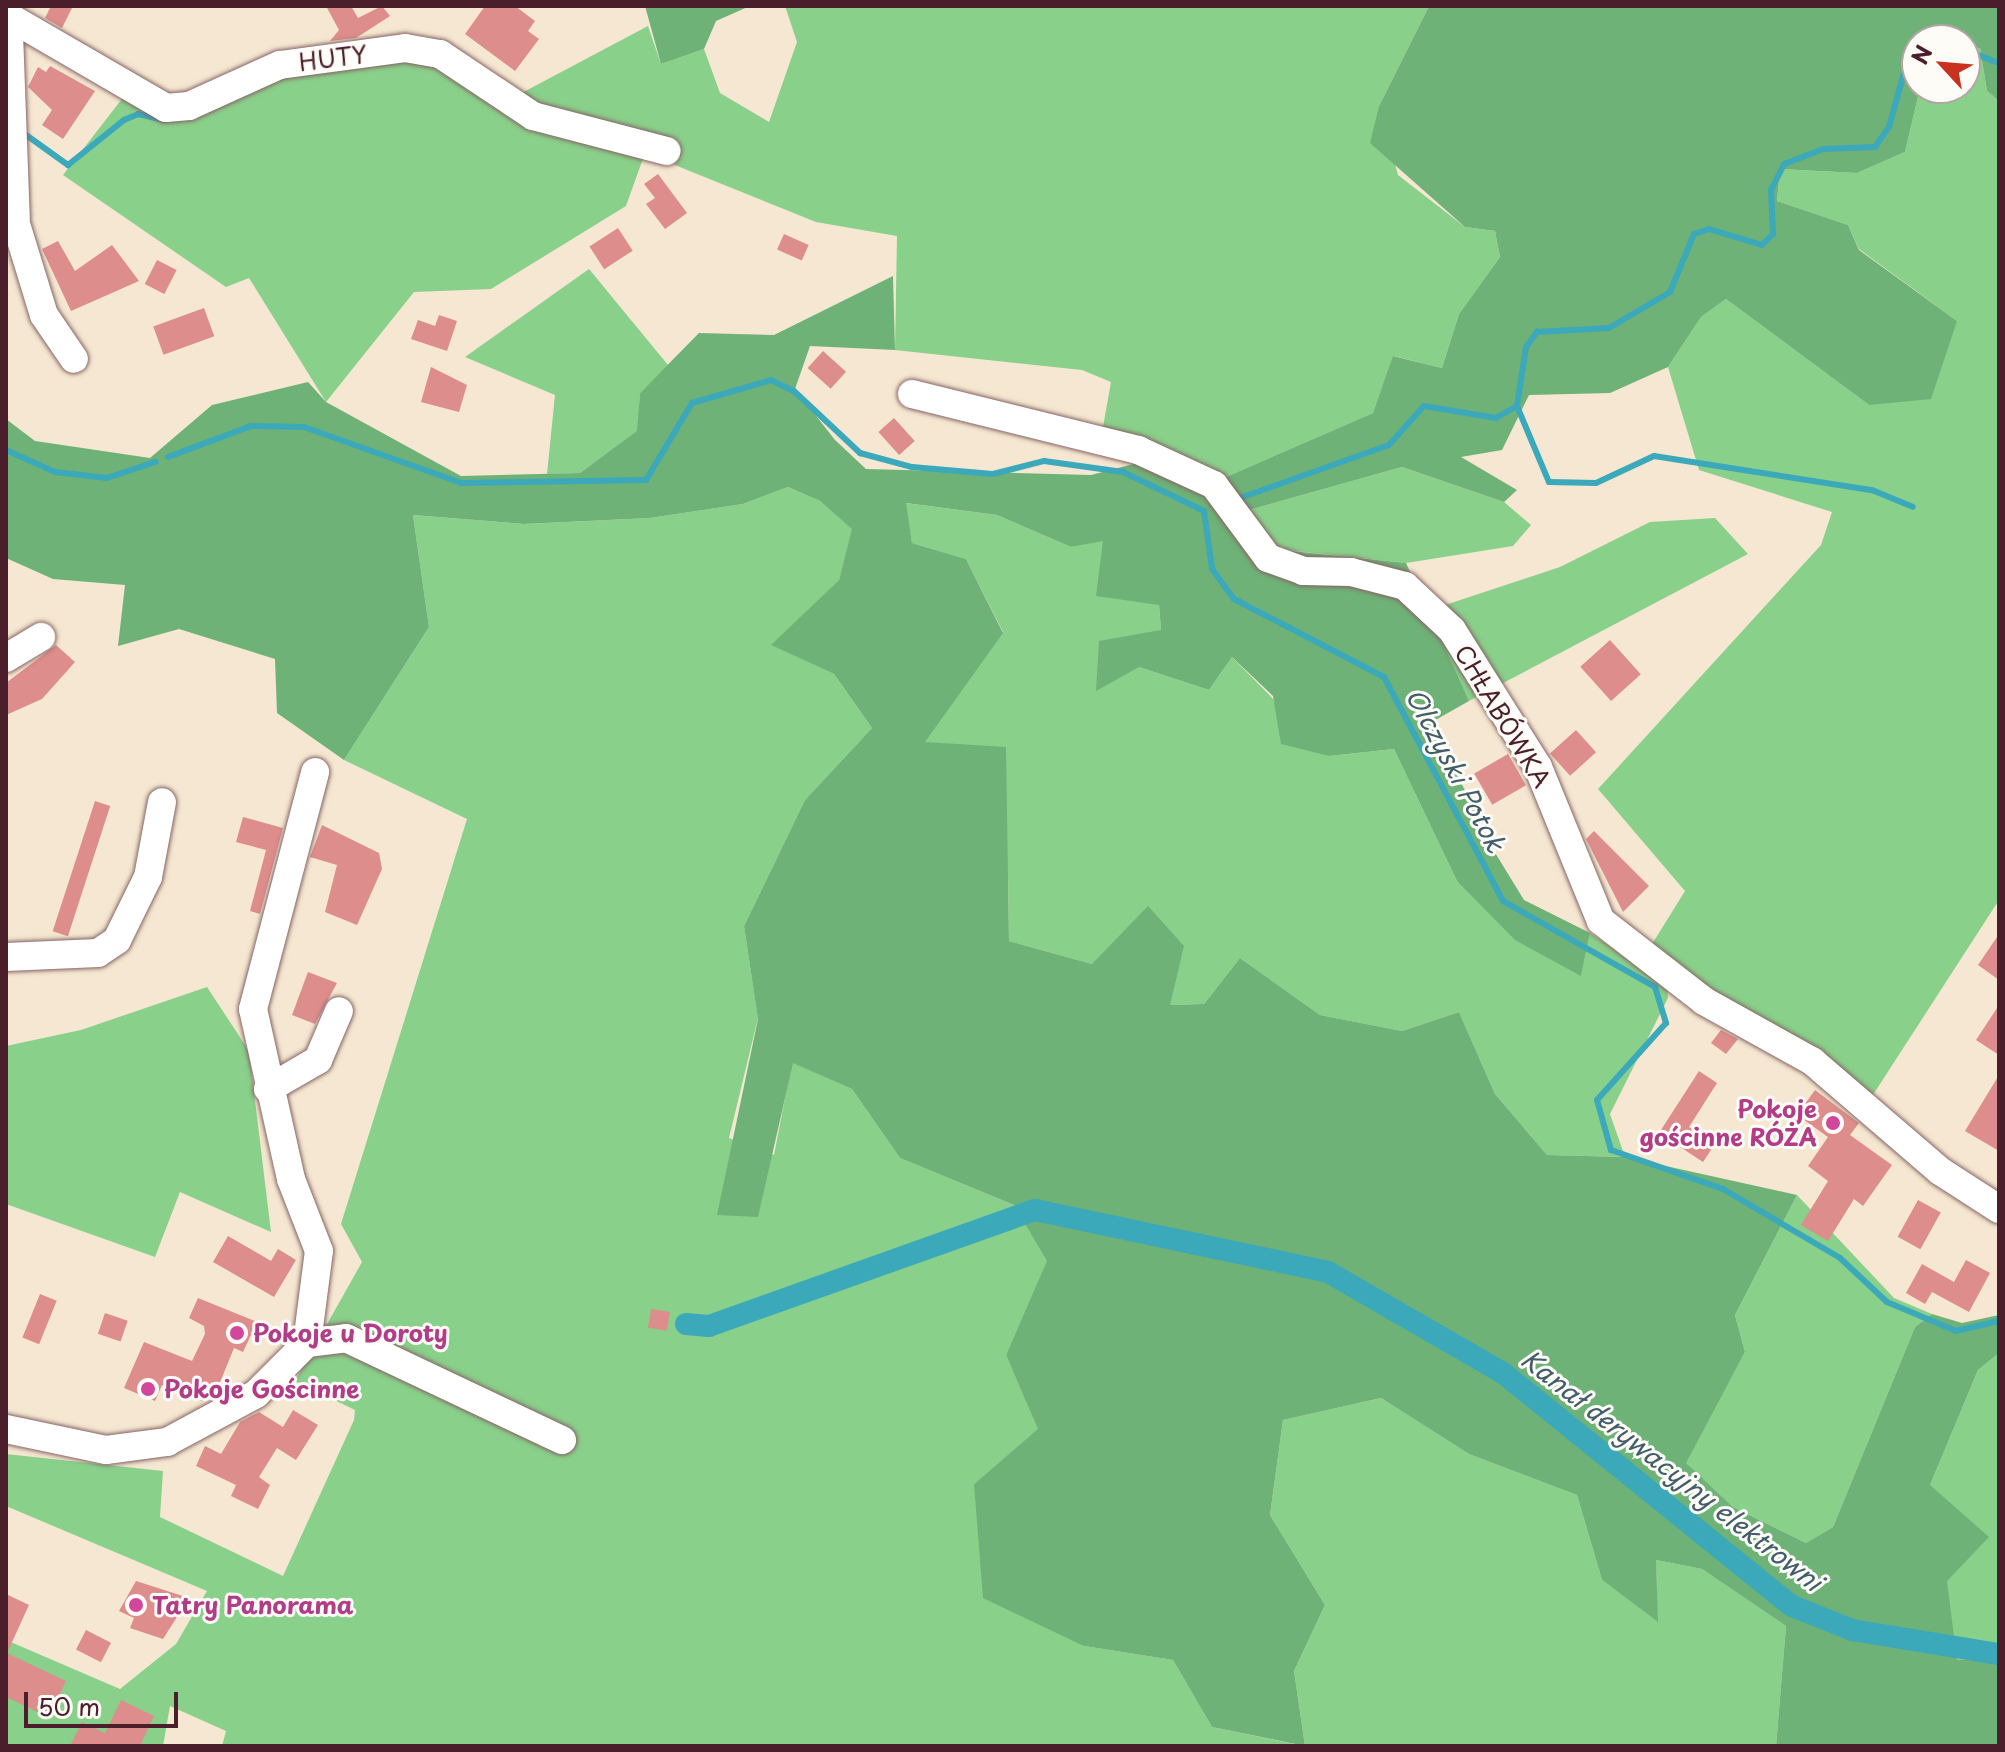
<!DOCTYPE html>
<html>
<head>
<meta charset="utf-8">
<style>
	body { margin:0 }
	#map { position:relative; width:2005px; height:1752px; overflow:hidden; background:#f5e7d1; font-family:"Playpen Sans",sans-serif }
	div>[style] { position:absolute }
	.green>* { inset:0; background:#89d08b }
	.forest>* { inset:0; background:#6eb277 }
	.stream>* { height:6px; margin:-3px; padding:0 3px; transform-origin:3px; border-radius:3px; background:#3ba9ba }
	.canal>* { height:22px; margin:-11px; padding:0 11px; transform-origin:11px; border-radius:11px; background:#3ba9ba }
	.building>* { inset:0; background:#dd8d8b; transform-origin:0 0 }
	.roads { filter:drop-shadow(0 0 2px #866565) drop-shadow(0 0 2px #866565) }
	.minor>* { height:28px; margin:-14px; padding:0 14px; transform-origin:14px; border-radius:14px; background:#fff }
	.dots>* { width:22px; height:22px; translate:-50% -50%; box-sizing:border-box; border:4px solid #fdfcf7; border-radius:50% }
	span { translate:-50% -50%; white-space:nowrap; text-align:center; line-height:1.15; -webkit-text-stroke:6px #fdfcf7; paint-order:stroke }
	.street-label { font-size:24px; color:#4a1f2b }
	.hotel-label { font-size:24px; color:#b23c85; font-weight:700 }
	.right { translate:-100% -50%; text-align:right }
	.left { translate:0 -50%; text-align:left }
	.water-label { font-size:26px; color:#435d6b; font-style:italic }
	.frame { position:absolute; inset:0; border:8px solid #4a1f2b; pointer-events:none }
	.north { position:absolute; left:1901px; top:24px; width:80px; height:80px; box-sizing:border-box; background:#fdfcf7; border:2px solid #b5a4a5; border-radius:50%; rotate:296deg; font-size:22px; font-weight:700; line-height:32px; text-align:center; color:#4a1f2b }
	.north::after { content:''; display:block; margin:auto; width:28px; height:36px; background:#c8321e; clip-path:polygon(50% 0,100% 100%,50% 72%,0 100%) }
	.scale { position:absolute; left:24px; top:1692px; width:154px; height:36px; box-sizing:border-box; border:4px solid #4a1f2b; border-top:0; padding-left:10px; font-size:24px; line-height:28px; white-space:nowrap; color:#4a1f2b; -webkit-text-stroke:6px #fdfcf7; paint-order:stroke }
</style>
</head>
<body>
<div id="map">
	<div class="green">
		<div style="clip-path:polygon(785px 6px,1429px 6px,1379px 106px,1398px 175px,1465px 227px,1495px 231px,1500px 257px,1459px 314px,1442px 368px,1394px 356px,1373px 413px,1219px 480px,1103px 427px,1111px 382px,1082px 370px,895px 350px,897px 236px,816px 222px,645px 153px,626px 206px,491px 289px,414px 292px,326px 402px,249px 278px,226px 287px,63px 175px,125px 95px,167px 111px,256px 77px,420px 55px,516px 96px,648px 26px,661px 64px,704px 49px,720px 93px,769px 122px,797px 42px)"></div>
		<div style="clip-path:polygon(1965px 47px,1980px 48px,1987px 91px,1999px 101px,1999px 900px,1869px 1101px,1713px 1002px,1649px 949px,1685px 891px,1598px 789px,1821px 545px,1832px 512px,1699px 470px,1668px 367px,1701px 317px,1726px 299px,1869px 405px,1957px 321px,1859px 249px,1848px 225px,1777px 201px,1780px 169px,1857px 173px,1905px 152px,1920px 88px,1965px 88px)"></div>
		<div style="clip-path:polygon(589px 269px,668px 365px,640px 393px,638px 431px,580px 473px,547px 474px,555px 395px,465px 357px)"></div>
		<div style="clip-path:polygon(1402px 467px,1504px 502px,1531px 525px,1513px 546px,1406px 563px,1277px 549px,1249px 510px)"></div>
		<div style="clip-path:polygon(788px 487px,820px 501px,853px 529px,839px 580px,772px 645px,834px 674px,872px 728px,805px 800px,744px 926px,758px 1018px,729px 1138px,774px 1155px,792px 1062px,852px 1089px,900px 1158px,1014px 1205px,1048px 1261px,1006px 1355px,1039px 1429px,974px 1484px,1084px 1646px,1173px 1660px,1212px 1727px,1304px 1746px,222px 1746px,226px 1731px,170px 1706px,163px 1746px,6px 1746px,6px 1640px,120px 1689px,176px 1644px,207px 1591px,6px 1506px,6px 1454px,163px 1471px,160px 1517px,283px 1576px,354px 1420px,355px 1410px,295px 1381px,362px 1262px,341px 1224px,467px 819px,344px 760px,429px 627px,413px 515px,524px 524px,650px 518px,743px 504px)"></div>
		<div style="clip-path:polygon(905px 503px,997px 515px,1071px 547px,1104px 540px,1159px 605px,1161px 630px,1139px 667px,1209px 690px,1232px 657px,1329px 756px,1394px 749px,1457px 881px,1581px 975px,1590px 933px,1667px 985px,1668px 998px,1610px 1114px,1625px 1157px,1547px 1155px,1495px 1094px,1459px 1012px,1402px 1031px,1320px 1015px,1240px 958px,1204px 1004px,1170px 1005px,1092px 964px,1009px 941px,1008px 874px,924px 742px,1003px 632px,966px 559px,912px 543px)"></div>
		<div style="clip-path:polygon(1715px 518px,1748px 554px,1469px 701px,1424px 612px,1560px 567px,1650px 522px)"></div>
		<div style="clip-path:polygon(207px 987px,249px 1051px,271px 1232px,180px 1192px,155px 1257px,6px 1204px,6px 1046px,81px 1030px)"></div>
		<div style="clip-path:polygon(1797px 1195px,1894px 1298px,1932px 1314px,1915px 1327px,1833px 1527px,1806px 1543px,1733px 1507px,1685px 1463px,1745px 1352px,1735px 1315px)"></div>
		<div style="clip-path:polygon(1999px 1353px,1999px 1657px,1957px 1660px,1930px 1485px,1978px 1370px)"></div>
		<div style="clip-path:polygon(1381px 1398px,1469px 1454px,1577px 1495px,1602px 1580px,1657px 1621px,1656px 1560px,1702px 1569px,1786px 1626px,1776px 1746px,1305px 1746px,1294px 1671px,1325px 1605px,1270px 1515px,1283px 1420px)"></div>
	</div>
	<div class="forest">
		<div style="clip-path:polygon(645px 6px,750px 6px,716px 21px,704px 49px,661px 64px)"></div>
		<div style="clip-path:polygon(1429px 6px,1999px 6px,1999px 101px,1987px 91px,1980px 48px,1965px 47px,1965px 40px,1917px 40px,1920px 88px,1905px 152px,1857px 173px,1780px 169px,1777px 201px,1848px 225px,1859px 250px,1957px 321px,1931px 399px,1869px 405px,1726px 299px,1701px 317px,1668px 367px,1610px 393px,1529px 395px,1502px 450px,1461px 457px,1517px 490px,1504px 502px,1402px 467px,1249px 510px,1219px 480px,1373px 413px,1393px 356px,1442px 368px,1459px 314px,1500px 257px,1495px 231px,1465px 227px,1370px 143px,1379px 106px)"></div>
		<div style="clip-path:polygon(893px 276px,895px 350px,810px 346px,795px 389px,835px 440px,866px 469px,1091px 475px,1145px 461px,1200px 491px,1243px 546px,1406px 563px,1469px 701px,1432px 722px,1494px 851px,1524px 900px,1590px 933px,1581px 976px,1515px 940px,1457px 881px,1394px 749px,1329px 756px,1281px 744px,1273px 696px,1232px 657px,1209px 690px,1139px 667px,1096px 691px,1099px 641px,1161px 630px,1159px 605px,1096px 596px,1103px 541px,1071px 547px,997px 515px,906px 503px,912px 543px,966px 559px,1003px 633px,925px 742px,1006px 747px,1009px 941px,1092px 964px,1148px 906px,1184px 946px,1170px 1005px,1204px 1004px,1240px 958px,1320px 1015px,1402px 1031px,1459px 1012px,1495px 1094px,1547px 1155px,1625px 1157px,1797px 1195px,1735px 1315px,1745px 1352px,1686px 1463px,1733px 1507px,1806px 1543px,1833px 1527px,1915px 1327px,1932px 1314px,1962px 1323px,1999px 1315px,1999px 1353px,1978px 1370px,1930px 1485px,1989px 1537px,1947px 1581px,1957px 1660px,1999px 1657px,1999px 1746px,1776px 1746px,1786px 1626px,1702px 1569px,1656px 1560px,1658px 1622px,1602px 1580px,1577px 1495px,1469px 1454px,1381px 1398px,1283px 1420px,1270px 1515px,1325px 1605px,1294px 1671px,1305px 1746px,1212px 1727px,1173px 1660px,1084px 1646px,983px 1598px,974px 1484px,1038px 1429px,1006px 1355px,1047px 1261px,1014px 1205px,900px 1158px,852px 1089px,793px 1063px,758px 1217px,717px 1215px,758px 1019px,744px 926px,805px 800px,872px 728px,834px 674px,771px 645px,839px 580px,852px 529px,820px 501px,788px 487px,743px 504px,650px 518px,524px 524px,413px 515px,429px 627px,344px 760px,277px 713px,275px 659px,179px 629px,118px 646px,125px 585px,53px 579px,6px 558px,6px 419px,35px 441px,150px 458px,212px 405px,308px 382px,326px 402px,461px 476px,580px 473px,637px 431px,640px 393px,699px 333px,774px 335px)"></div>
	</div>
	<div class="stream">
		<div style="left:1965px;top:50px;width:36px;rotate:21deg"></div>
		<div style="left:22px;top:132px;width:57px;rotate:35.7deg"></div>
		<div style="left:68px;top:165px;width:72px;rotate:-38.8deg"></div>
		<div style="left:124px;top:120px;width:15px;rotate:-23deg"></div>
		<div style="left:138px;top:114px;width:28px;rotate:13deg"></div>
		<div style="left:1517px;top:406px;width:82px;rotate:67.2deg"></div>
		<div style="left:1549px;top:482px;width:47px;rotate:1.2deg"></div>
		<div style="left:1596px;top:483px;width:64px;rotate:-25deg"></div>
		<div style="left:1654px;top:456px;width:221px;rotate:8.9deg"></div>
		<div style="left:1872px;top:490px;width:44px;rotate:22.5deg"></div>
		<div style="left:6px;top:450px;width:54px;rotate:24.2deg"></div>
		<div style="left:55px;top:472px;width:52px;rotate:6.6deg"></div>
		<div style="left:107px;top:478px;width:51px;rotate:-18.4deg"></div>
		<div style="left:168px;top:457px;width:89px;rotate:-20.5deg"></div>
		<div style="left:251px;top:426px;width:53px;rotate:1.1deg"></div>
		<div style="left:304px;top:427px;width:167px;rotate:19.6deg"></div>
		<div style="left:461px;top:483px;width:185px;rotate:-0.9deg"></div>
		<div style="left:646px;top:480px;width:90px;rotate:-59.1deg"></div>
		<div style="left:692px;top:403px;width:82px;rotate:-16.2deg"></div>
		<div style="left:771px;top:380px;width:25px;rotate:26deg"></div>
		<div style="left:794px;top:391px;width:91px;rotate:43.2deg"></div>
		<div style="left:860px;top:453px;width:54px;rotate:15.1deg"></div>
		<div style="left:912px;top:467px;width:81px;rotate:4.9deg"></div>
		<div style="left:993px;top:474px;width:53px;rotate:-14.3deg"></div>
		<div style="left:1044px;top:461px;width:80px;rotate:7.9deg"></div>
		<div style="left:1123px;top:472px;width:90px;rotate:25.7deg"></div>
		<div style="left:1204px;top:511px;width:59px;rotate:82.1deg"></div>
		<div style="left:1212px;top:569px;width:37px;rotate:54deg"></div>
		<div style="left:1234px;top:599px;width:169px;rotate:27.5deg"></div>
		<div style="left:1384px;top:677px;width:254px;rotate:62deg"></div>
		<div style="left:1503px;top:901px;width:175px;rotate:29.5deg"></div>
		<div style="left:1655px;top:987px;width:38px;rotate:73deg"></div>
		<div style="left:1666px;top:1023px;width:103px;rotate:131.9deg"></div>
		<div style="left:1597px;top:1100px;width:52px;rotate:74.4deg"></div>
		<div style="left:1611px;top:1150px;width:119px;rotate:19.2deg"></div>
		<div style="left:1723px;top:1189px;width:136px;rotate:30.5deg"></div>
		<div style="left:1840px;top:1258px;width:64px;rotate:43.1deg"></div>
		<div style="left:1887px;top:1302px;width:75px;rotate:22.8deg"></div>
		<div style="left:1956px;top:1331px;width:44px;rotate:-13.1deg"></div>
		<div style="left:1240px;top:498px;width:158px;rotate:-19.6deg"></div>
		<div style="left:1389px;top:445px;width:52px;rotate:-48.1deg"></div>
		<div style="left:1424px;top:406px;width:73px;rotate:9.5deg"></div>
		<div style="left:1496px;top:418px;width:24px;rotate:-30deg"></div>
		<div style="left:1517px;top:406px;width:60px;rotate:-81.3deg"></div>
		<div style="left:1526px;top:347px;width:19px;rotate:-54deg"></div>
		<div style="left:1537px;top:332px;width:72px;rotate:-3.2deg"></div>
		<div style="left:1609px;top:328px;width:71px;rotate:-30.5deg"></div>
		<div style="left:1670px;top:292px;width:63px;rotate:-67.5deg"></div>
		<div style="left:1694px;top:234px;width:16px;rotate:-18deg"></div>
		<div style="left:1709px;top:229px;width:55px;rotate:16.8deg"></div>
		<div style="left:1762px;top:245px;width:16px;rotate:-45deg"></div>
		<div style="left:1773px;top:234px;width:44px;rotate:-92.6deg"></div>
		<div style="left:1771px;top:190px;width:29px;rotate:-63deg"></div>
		<div style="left:1784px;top:164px;width:42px;rotate:-21deg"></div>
		<div style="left:1823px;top:149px;width:52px;rotate:-2.2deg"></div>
		<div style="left:1875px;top:147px;width:24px;rotate:-55deg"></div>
		<div style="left:1889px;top:127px;width:53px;rotate:-74.6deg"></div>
		<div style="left:1903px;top:76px;width:22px;rotate:-51deg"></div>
	</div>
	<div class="canal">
		<div style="left:686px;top:1324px;width:23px;rotate:5deg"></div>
		<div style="left:709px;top:1326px;width:346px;rotate:-19.6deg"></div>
		<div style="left:1035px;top:1210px;width:299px;rotate:11.9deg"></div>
		<div style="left:1328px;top:1272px;width:202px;rotate:30deg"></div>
		<div style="left:1503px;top:1373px;width:371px;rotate:38.9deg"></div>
		<div style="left:1792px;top:1606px;width:65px;rotate:21.8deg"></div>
		<div style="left:1852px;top:1630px;width:149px;rotate:9.3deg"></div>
	</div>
	<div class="building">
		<div style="clip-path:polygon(51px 6px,73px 6px,62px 28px,45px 18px)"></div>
		<div style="clip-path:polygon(326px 6px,351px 6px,358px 18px,382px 6px,390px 16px,356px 38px,330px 41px,339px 30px)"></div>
		<div style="clip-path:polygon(485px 6px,515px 6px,535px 21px,528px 31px,539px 39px,515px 71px,465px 34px)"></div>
		<div style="clip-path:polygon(50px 66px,95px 91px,63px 139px,42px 125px,52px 110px,28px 87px,38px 67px,46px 72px)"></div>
		<div style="clip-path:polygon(658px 174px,687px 213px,665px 229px,646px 204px,655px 198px,644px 184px)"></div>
		<div style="left:618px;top:228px;width:27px;height:34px;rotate:57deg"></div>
		<div style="left:784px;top:234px;width:27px;height:17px;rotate:24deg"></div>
		<div style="clip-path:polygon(58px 241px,75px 271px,112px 245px,139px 281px,71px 311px,42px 249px)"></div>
		<div style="left:157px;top:260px;width:22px;height:27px;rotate:27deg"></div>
		<div style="left:204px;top:308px;width:30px;height:54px;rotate:70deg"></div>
		<div style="clip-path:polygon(439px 315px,457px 321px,447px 351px,411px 339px,418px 320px,435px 326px)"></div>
		<div style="left:823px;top:351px;width:31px;height:23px;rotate:42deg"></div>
		<div style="clip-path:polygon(431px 367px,467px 385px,459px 412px,421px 402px)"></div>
		<div style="left:894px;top:418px;width:31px;height:21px;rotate:48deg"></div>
		<div style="left:1610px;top:640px;width:46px;height:40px;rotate:48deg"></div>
		<div style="clip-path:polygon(56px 645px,75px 662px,42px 699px,6px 715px,6px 683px)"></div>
		<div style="left:1576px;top:730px;width:30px;height:35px;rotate:48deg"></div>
		<div style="left:1508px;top:754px;width:36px;height:39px;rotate:60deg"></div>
		<div style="left:95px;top:801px;width:16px;height:137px;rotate:18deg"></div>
		<div style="clip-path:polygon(243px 817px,283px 828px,260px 914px,250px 911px,266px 850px,236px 842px)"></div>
		<div style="clip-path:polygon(322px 825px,379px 853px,382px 869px,357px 925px,325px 912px,337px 865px,310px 857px)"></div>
		<div style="clip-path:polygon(1594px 831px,1649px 886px,1623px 912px,1586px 839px)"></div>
		<div style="clip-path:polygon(1999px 934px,1999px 980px,1978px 965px)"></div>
		<div style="clip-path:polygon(308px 972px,337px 983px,315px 1024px,292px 1015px)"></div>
		<div style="clip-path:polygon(1999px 1005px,1999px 1055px,1976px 1040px)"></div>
		<div style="clip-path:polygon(1721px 1030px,1738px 1039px,1726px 1054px,1711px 1043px)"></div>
		<div style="clip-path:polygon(1699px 1071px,1717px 1083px,1689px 1127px,1715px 1144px,1703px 1162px,1659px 1133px)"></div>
		<div style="clip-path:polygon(1999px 1075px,1999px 1151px,1965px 1131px)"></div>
		<div style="clip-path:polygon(1815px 1090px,1859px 1123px,1850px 1135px,1892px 1165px,1863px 1206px,1854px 1199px,1828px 1241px,1801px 1225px,1828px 1181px,1808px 1166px,1828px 1137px,1797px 1115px)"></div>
		<div style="left:1918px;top:1200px;width:26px;height:42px;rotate:29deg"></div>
		<div style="clip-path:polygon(228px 1236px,271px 1261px,278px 1249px,296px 1260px,274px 1297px,213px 1262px)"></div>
		<div style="clip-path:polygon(1966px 1260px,1990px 1273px,1969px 1312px,1932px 1292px,1925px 1304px,1906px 1293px,1922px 1264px,1954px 1282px)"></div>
		<div style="left:40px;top:1294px;width:18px;height:47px;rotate:22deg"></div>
		<div style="clip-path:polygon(198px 1298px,257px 1322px,243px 1352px,234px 1348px,214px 1397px,202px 1401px,162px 1385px,155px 1401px,124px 1388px,144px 1342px,192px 1361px,205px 1334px,204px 1326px,189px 1318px)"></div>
		<div style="left:651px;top:1309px;width:19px;height:19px;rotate:9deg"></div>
		<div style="left:105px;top:1313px;width:24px;height:22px;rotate:19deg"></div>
		<div style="clip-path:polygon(293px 1410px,318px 1425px,296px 1460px,277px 1448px,259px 1477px,270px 1485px,258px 1509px,231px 1496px,236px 1485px,196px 1466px,205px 1446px,221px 1454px,240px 1422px,259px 1412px,283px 1427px)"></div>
		<div style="clip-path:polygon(136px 1581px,189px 1598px,163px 1639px,130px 1628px,134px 1618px,119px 1611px)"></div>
		<div style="clip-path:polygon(6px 1594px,29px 1605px,7px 1653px,66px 1681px,49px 1717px,6px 1697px)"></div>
		<div style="left:86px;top:1630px;width:28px;height:22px;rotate:27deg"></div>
		<div style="clip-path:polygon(121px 1700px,154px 1716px,140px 1746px,70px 1746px,82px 1722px,105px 1733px)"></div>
	</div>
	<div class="roads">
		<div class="minor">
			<div style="left:8px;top:6px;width:218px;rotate:87.9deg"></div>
			<div style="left:16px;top:224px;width:95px;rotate:72.9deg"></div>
			<div style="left:44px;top:315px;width:53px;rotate:55.7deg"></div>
			<div style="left:11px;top:18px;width:179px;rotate:30.1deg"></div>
			<div style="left:166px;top:108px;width:23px;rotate:-5deg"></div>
			<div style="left:189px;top:106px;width:100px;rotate:-24.3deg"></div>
			<div style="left:280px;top:65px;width:126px;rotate:-7.7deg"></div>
			<div style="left:405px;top:48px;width:36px;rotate:10deg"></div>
			<div style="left:440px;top:54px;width:112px;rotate:33.7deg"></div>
			<div style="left:533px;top:116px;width:138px;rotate:14.7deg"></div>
			<div style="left:912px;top:394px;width:233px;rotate:13.9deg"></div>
			<div style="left:1138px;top:450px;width:84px;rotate:24.7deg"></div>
			<div style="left:1214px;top:485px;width:91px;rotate:53.5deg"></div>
			<div style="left:1268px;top:558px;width:37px;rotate:20deg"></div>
			<div style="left:1303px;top:571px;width:48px;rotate:1.2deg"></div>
			<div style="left:1351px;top:572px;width:56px;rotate:14.5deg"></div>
			<div style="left:1405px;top:586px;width:64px;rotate:43.1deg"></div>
			<div style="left:1452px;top:630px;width:162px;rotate:57.9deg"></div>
			<div style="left:1538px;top:767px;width:166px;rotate:67.8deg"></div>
			<div style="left:1601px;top:921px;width:130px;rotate:37.8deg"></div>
			<div style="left:1704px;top:1001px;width:124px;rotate:29.1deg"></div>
			<div style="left:1812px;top:1061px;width:169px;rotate:40.7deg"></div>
			<div style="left:1940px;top:1171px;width:70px;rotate:32.8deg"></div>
			<div style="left:6px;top:658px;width:41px;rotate:-31deg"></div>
			<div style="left:6px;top:957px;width:92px;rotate:-2.5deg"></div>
			<div style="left:98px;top:953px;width:23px;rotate:-34deg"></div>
			<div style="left:117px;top:940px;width:70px;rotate:-63.8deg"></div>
			<div style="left:148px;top:877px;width:76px;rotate:-79.4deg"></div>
			<div style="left:268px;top:1089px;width:58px;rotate:-30.1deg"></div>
			<div style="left:318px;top:1060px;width:53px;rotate:-66.8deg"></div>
			<div style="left:307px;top:1343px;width:39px;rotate:-7deg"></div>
			<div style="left:346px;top:1338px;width:239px;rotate:25.3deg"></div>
			<div style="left:6px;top:1429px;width:102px;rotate:11.9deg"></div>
			<div style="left:106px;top:1450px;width:62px;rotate:-7.5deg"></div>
			<div style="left:167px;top:1442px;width:101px;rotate:-28.3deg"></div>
			<div style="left:256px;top:1394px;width:72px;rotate:-45deg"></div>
			<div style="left:307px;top:1343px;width:93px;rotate:-82.6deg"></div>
			<div style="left:319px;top:1251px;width:77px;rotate:-111.3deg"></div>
			<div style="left:291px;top:1179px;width:174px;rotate:-102.6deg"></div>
			<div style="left:253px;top:1009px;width:245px;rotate:-75.3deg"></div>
		</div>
	</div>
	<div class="dots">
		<div style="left:1833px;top:1123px;background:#d1479c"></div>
		<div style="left:237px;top:1333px;background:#d1479c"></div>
		<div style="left:148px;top:1389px;background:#d1479c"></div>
		<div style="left:136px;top:1605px;background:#d1479c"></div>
	</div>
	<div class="street-label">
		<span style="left:333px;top:58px;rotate:-7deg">HUTY</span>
		<span style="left:1503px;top:716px;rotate:59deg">CHŁABÓWKA</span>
	</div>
	<div class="hotel-label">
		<span class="right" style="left:1817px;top:1123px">Pokoje<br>gościnne RÓŻA</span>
		<span class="left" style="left:253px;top:1333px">Pokoje u Doroty</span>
		<span class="left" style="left:164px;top:1389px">Pokoje Gościnne</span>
		<span class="left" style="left:152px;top:1605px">Tatry Panorama</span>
	</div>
	<div class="water-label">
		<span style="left:1456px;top:770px;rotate:62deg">Olczyski Potok</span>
		<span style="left:1672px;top:1470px;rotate:38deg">Kanał derywacyjny elektrowni</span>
	</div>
	<div class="frame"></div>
	<div class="north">N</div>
	<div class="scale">50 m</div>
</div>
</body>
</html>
